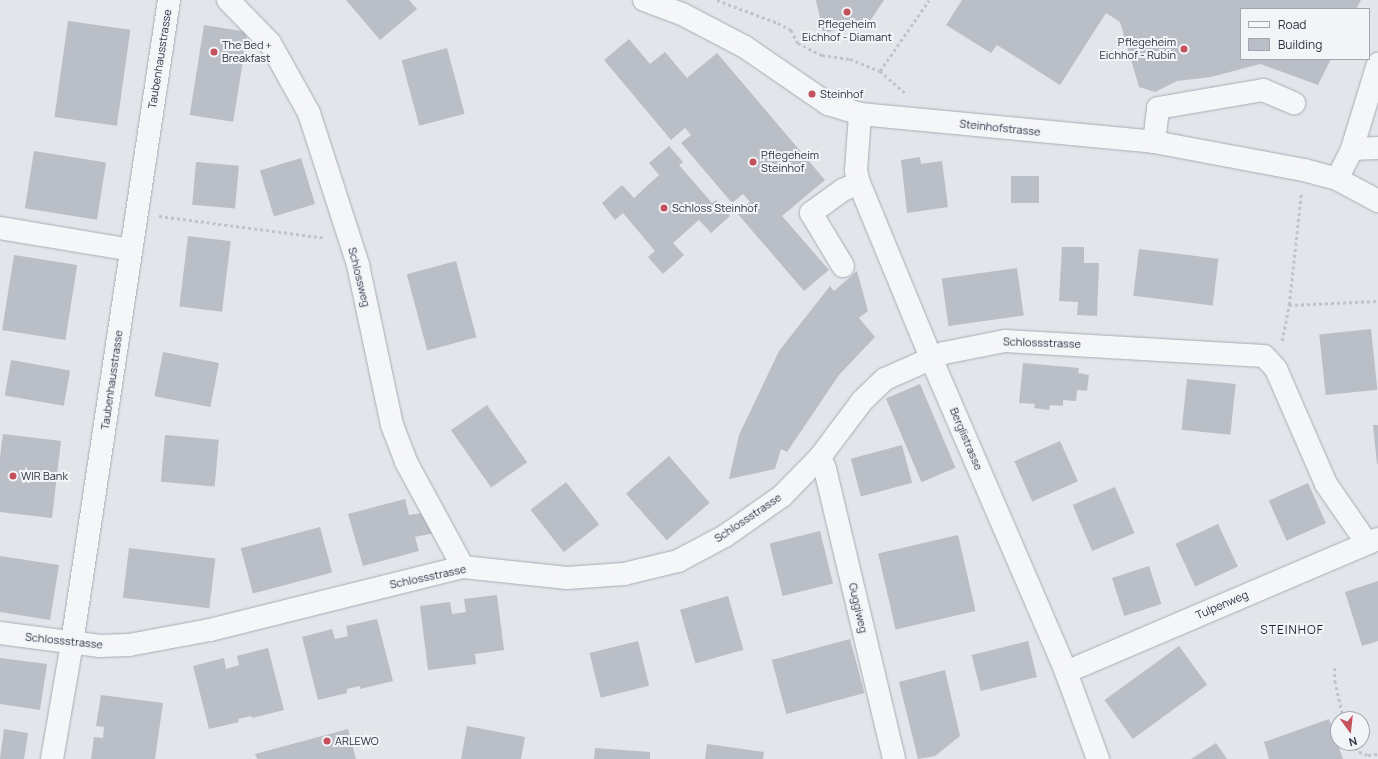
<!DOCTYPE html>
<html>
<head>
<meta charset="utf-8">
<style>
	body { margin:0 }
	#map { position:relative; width:1378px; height:759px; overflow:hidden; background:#e2e5ea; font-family:Manrope,sans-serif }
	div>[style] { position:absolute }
	.building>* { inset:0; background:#babec6; transform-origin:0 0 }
	.path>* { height:2.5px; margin-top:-1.25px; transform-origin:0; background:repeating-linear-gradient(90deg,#c1c3c8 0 3px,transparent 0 6px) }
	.roads { filter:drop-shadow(0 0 1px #a8acb4) drop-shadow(0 0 1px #a8acb4) }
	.minor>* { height:22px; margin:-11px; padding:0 11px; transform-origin:11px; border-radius:11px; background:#f5f6f8 }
	.dots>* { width:11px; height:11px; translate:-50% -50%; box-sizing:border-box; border:2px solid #f2f4f7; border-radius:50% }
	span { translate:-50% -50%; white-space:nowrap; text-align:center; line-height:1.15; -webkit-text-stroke:4px #f2f4f7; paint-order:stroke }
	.poi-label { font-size:11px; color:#2c3241 }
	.right { translate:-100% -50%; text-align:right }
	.left { translate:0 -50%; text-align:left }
	.street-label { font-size:11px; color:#2c3241 }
	.neighbourhood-label { font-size:12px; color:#1e2332; letter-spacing:1px }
	.legend { position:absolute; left:1240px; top:8px; width:130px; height:52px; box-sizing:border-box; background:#f2f4f7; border:1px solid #a3a6ae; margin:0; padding:5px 7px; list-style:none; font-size:12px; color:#2c3241 }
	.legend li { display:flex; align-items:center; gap:8px; height:20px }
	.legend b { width:20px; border:1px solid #a3a6ae }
	.north { position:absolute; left:1330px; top:711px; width:40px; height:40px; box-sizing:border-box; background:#f2f4f7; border:1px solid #a3a6ae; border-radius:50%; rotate:165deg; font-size:11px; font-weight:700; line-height:16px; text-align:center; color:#2c3241 }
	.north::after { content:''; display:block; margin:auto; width:14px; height:18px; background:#c5515d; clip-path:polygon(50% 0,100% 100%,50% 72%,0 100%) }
</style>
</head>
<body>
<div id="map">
	<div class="building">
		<div style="clip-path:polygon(346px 0,409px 0,417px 9px,380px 40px)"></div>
		<div style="clip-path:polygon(816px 0,884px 0,866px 27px,862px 24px,823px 33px)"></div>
		<div style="clip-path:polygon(962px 0,1361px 0,1356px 9px,1241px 9px,1241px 59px,1331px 59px,1318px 85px,1260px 64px,1211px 77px,1177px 81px,1155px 92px,1139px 87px,1120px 22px,1106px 13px,1060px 85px,997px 45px,991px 53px,946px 25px)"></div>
		<div style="left:68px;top:21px;width:63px;height:97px;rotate:8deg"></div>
		<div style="left:204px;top:25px;width:44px;height:91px;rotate:9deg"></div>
		<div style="clip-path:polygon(629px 39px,650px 64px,665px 52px,687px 78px,717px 53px,825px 180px,782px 216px,829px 270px,804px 291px,737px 213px,750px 202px,743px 194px,732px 203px,681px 143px,691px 135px,685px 128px,671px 140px,604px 60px)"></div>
		<div style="left:447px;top:48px;width:68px;height:47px;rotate:75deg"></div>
		<div style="clip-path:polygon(669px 146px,683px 162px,679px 165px,712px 203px,716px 200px,730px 216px,711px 233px,699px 220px,673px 243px,684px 255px,663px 274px,648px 257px,655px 251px,623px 213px,615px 220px,602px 203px,622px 185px,634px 198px,659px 175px,649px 163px)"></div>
		<div style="left:34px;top:151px;width:73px;height:58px;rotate:9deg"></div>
		<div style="clip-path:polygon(920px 157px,921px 164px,942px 161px,948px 207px,907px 213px,901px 160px)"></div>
		<div style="left:301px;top:158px;width:48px;height:43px;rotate:73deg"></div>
		<div style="left:196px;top:162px;width:43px;height:43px;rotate:5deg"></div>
		<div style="left:1011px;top:176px;width:28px;height:27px"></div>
		<div style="left:188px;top:236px;width:43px;height:71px;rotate:7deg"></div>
		<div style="clip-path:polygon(1062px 247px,1084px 247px,1084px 263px,1099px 263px,1097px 316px,1077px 315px,1078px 302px,1059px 301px)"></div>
		<div style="left:1139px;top:249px;width:80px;height:47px;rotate:7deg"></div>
		<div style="left:14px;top:255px;width:64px;height:76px;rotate:9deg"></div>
		<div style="left:456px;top:261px;width:79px;height:51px;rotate:75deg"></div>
		<div style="left:1017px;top:268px;width:48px;height:76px;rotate:82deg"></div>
		<div style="clip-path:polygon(857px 271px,868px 311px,859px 318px,875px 337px,839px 375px,787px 452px,781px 449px,775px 469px,729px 479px,739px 435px,779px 351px,830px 286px,834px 291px)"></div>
		<div style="left:1371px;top:329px;width:61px;height:52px;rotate:84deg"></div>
		<div style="left:163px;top:352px;width:57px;height:45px;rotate:11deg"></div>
		<div style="left:11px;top:360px;width:60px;height:36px;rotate:10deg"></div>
		<div style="clip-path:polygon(1023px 363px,1079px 368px,1078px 373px,1089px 375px,1087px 391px,1077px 390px,1076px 401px,1063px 400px,1063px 406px,1050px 405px,1049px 410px,1034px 408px,1035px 404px,1019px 403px)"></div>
		<div style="left:1187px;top:379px;width:49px;height:51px;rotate:6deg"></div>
		<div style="left:920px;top:384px;width:91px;height:37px;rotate:67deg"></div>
		<div style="left:487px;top:405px;width:70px;height:44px;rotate:55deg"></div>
		<div style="clip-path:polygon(1373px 425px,1378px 425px,1378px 464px,1377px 464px)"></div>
		<div style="clip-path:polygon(3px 434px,61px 441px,52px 518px,0 512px,0 457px)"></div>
		<div style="left:165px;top:435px;width:54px;height:47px;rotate:5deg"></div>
		<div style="left:1060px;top:441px;width:44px;height:50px;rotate:66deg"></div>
		<div style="left:902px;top:445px;width:39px;height:53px;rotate:75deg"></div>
		<div style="left:669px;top:456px;width:62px;height:57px;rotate:49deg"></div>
		<div style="left:566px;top:482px;width:54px;height:45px;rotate:52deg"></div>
		<div style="left:1308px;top:483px;width:44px;height:43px;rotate:66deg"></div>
		<div style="left:1115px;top:487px;width:50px;height:46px;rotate:67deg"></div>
		<div style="clip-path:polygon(405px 499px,409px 515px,423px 513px,434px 533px,415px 537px,419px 551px,363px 566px,348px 514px)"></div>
		<div style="left:1218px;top:524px;width:47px;height:47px;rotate:65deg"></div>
		<div style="left:320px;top:527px;width:47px;height:82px;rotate:75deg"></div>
		<div style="left:820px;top:531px;width:54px;height:52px;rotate:76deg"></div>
		<div style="left:958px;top:535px;width:78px;height:82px;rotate:77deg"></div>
		<div style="left:129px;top:548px;width:87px;height:50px;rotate:7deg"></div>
		<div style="clip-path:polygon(0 556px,59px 565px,50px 620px,0 612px)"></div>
		<div style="left:1149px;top:566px;width:40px;height:39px;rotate:72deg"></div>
		<div style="clip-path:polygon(1378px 581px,1378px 641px,1362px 646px,1345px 592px)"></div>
		<div style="clip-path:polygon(497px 595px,504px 650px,475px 654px,476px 664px,428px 670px,420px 606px,450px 602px,452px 614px,466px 612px,464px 599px)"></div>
		<div style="left:728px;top:596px;width:56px;height:50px;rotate:74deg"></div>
		<div style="clip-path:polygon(377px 619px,393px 681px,360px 689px,360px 686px,347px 689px,347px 693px,318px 700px,302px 637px,332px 629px,335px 639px,348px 636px,346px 626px)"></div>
		<div style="left:850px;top:639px;width:56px;height:81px;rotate:75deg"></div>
		<div style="left:638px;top:641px;width:46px;height:50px;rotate:76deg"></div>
		<div style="left:1028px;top:641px;width:37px;height:58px;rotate:76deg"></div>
		<div style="left:1179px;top:646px;width:48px;height:92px;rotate:54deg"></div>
		<div style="clip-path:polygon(268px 648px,284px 710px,252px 718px,251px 716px,238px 719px,239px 722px,209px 729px,193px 666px,224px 658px,226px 669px,239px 665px,237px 656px)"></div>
		<div style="clip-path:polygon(0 658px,47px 664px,40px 710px,0 704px)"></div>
		<div style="clip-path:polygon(945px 670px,960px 736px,935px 756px,918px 759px,899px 682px)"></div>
		<div style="clip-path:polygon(101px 695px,163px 703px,155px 759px,91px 759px,94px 737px,103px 738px,104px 727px,96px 726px)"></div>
		<div style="clip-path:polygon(1329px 719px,1343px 759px,1269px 759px,1264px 742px)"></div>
		<div style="clip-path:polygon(467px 726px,525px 737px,521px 759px,461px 759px)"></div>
		<div style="clip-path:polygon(4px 729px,28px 733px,24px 759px,0 759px)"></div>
		<div style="clip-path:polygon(348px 729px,356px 759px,257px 759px,255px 754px)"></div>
		<div style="clip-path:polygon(1216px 743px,1227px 759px,1191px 759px)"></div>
		<div style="clip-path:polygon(707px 744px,764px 752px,763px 759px,705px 759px)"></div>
		<div style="clip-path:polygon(595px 748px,650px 752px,650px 759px,594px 759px)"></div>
	</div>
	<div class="path">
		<div style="left:717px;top:0;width:65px;rotate:20.7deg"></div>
		<div style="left:778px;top:23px;width:15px;rotate:28deg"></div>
		<div style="left:791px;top:30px;width:15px;rotate:62deg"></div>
		<div style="left:798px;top:43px;width:27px;rotate:27deg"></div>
		<div style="left:822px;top:55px;width:28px;rotate:8deg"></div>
		<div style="left:850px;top:59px;width:32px;rotate:22deg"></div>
		<div style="left:880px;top:71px;width:35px;rotate:41deg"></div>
		<div style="left:880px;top:71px;width:86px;rotate:-55.4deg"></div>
		<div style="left:159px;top:216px;width:167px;rotate:7.5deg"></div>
		<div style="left:1289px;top:305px;width:112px;rotate:-83.8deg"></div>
		<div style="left:1282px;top:341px;width:37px;rotate:-79deg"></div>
		<div style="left:1289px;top:305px;width:89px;rotate:-2.6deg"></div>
		<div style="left:1335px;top:668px;width:13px;rotate:90deg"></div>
		<div style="left:1335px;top:681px;width:39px;rotate:77deg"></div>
		<div style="left:1352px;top:743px;width:11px;rotate:52deg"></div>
		<div style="left:1359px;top:752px;width:9px;rotate:18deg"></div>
		<div style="left:1368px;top:755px;width:10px;rotate:-6deg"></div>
	</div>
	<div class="roads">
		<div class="minor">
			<div style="left:228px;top:0;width:60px;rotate:45.7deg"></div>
			<div style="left:270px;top:43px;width:80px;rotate:60.9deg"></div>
			<div style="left:309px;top:113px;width:160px;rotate:72.1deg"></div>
			<div style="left:358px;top:265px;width:164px;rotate:78deg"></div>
			<div style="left:392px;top:425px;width:40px;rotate:69deg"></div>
			<div style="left:406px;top:462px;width:119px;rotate:61.5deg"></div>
			<div style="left:644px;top:0;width:40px;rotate:20.2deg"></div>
			<div style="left:682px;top:14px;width:71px;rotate:27.6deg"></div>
			<div style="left:745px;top:47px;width:101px;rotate:34.5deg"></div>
			<div style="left:828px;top:104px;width:34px;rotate:17deg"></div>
			<div style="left:860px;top:114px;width:295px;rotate:5.4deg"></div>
			<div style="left:1154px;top:142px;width:153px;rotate:10.6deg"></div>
			<div style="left:1304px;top:170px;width:34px;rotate:15deg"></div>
			<div style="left:1337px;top:179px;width:47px;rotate:28.2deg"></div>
			<div style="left:860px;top:114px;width:57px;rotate:94deg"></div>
			<div style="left:856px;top:171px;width:12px;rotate:76deg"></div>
			<div style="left:859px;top:183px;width:189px;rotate:67.6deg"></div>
			<div style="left:931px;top:358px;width:342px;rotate:66.7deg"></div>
			<div style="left:1066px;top:672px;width:93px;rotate:69.8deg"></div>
			<div style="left:1154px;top:142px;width:34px;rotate:-83deg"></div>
			<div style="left:1158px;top:108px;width:107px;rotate:-9.7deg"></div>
			<div style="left:1263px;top:90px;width:34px;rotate:23deg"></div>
			<div style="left:1352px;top:149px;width:26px;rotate:-2deg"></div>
			<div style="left:1337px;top:179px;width:34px;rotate:-63deg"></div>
			<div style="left:1352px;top:149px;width:89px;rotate:-73deg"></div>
			<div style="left:0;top:228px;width:133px;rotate:9.5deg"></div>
			<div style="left:843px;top:266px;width:62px;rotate:-121.1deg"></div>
			<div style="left:811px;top:213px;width:39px;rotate:-36deg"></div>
			<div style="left:843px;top:190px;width:17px;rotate:-24deg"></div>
			<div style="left:820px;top:457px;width:13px;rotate:67deg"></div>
			<div style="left:825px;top:469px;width:298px;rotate:76.6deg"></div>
			<div style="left:0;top:633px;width:101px;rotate:7.4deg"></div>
			<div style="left:100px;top:646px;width:29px;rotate:-2deg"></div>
			<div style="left:129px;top:645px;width:82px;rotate:-10.5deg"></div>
			<div style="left:210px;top:630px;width:261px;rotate:-14deg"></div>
			<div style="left:463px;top:567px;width:105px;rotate:6deg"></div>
			<div style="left:567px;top:578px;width:57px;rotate:-4deg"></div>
			<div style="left:624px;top:574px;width:56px;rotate:-13.5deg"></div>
			<div style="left:678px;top:561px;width:53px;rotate:-28deg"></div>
			<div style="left:725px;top:536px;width:70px;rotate:-35.1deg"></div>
			<div style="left:782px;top:496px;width:54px;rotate:-45.7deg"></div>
			<div style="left:820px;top:457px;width:70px;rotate:-53.1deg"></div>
			<div style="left:862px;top:401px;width:32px;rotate:-44deg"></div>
			<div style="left:885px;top:379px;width:64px;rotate:-23.8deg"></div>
			<div style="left:944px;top:353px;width:62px;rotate:-11.1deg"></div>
			<div style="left:1005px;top:341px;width:259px;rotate:3.3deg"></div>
			<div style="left:1264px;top:356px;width:18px;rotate:47deg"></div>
			<div style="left:1276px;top:369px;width:125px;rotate:66.5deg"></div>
			<div style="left:1326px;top:484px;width:70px;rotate:55.4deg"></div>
			<div style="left:1066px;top:672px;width:339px;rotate:-23.1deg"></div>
			<div style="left:52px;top:759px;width:118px;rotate:-80.2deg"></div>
			<div style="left:72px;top:643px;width:650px;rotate:-81.42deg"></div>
		</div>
	</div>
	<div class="dots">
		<div style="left:847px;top:12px;background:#c5515d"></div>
		<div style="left:1184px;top:49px;background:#c5515d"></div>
		<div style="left:214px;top:52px;background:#c5515d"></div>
		<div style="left:812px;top:94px;background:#c5515d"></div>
		<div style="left:753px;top:162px;background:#c5515d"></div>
		<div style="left:664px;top:208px;background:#c5515d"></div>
		<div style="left:13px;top:476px;background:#c5515d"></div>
		<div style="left:327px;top:741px;background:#c5515d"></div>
	</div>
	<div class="poi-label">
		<span style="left:847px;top:31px">Pflegeheim<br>Eichhof - Diamant</span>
		<span class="right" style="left:1176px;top:49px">Pflegeheim<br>Eichhof - Rubin</span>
		<span class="left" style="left:222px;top:52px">The Bed +<br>Breakfast</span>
		<span class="left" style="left:820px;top:94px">Steinhof</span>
		<span class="left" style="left:761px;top:162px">Pflegeheim<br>Steinhof</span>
		<span class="left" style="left:672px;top:208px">Schloss Steinhof</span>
		<span class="left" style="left:21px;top:476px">WIR Bank</span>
		<span class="left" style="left:335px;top:741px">ARLEWO</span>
	</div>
	<div class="street-label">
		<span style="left:160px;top:59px;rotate:-81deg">Taubenhausstrasse</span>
		<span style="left:1000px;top:128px;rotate:6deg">Steinhofstrasse</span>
		<span style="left:359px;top:277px;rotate:76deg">Schlossweg</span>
		<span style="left:1042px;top:343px;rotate:2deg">Schlossstrasse</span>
		<span style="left:112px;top:380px;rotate:-82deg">Taubenhausstrasse</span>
		<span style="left:966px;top:439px;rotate:67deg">Berglistrasse</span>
		<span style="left:748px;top:518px;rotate:-34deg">Schlossstrasse</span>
		<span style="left:428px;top:577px;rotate:-12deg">Schlossstrasse</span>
		<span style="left:1222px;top:605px;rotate:-23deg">Tulpenweg</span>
		<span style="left:858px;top:608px;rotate:77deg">Guggiweg</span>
		<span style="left:64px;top:641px;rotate:6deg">Schlossstrasse</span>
	</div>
	<div class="neighbourhood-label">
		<span style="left:1292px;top:630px">STEINHOF</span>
	</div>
	<ul class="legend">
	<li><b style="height:5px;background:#f5f6f8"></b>Road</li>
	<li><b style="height:11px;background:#babec6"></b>Building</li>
	</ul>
	<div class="north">N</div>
</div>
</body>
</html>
